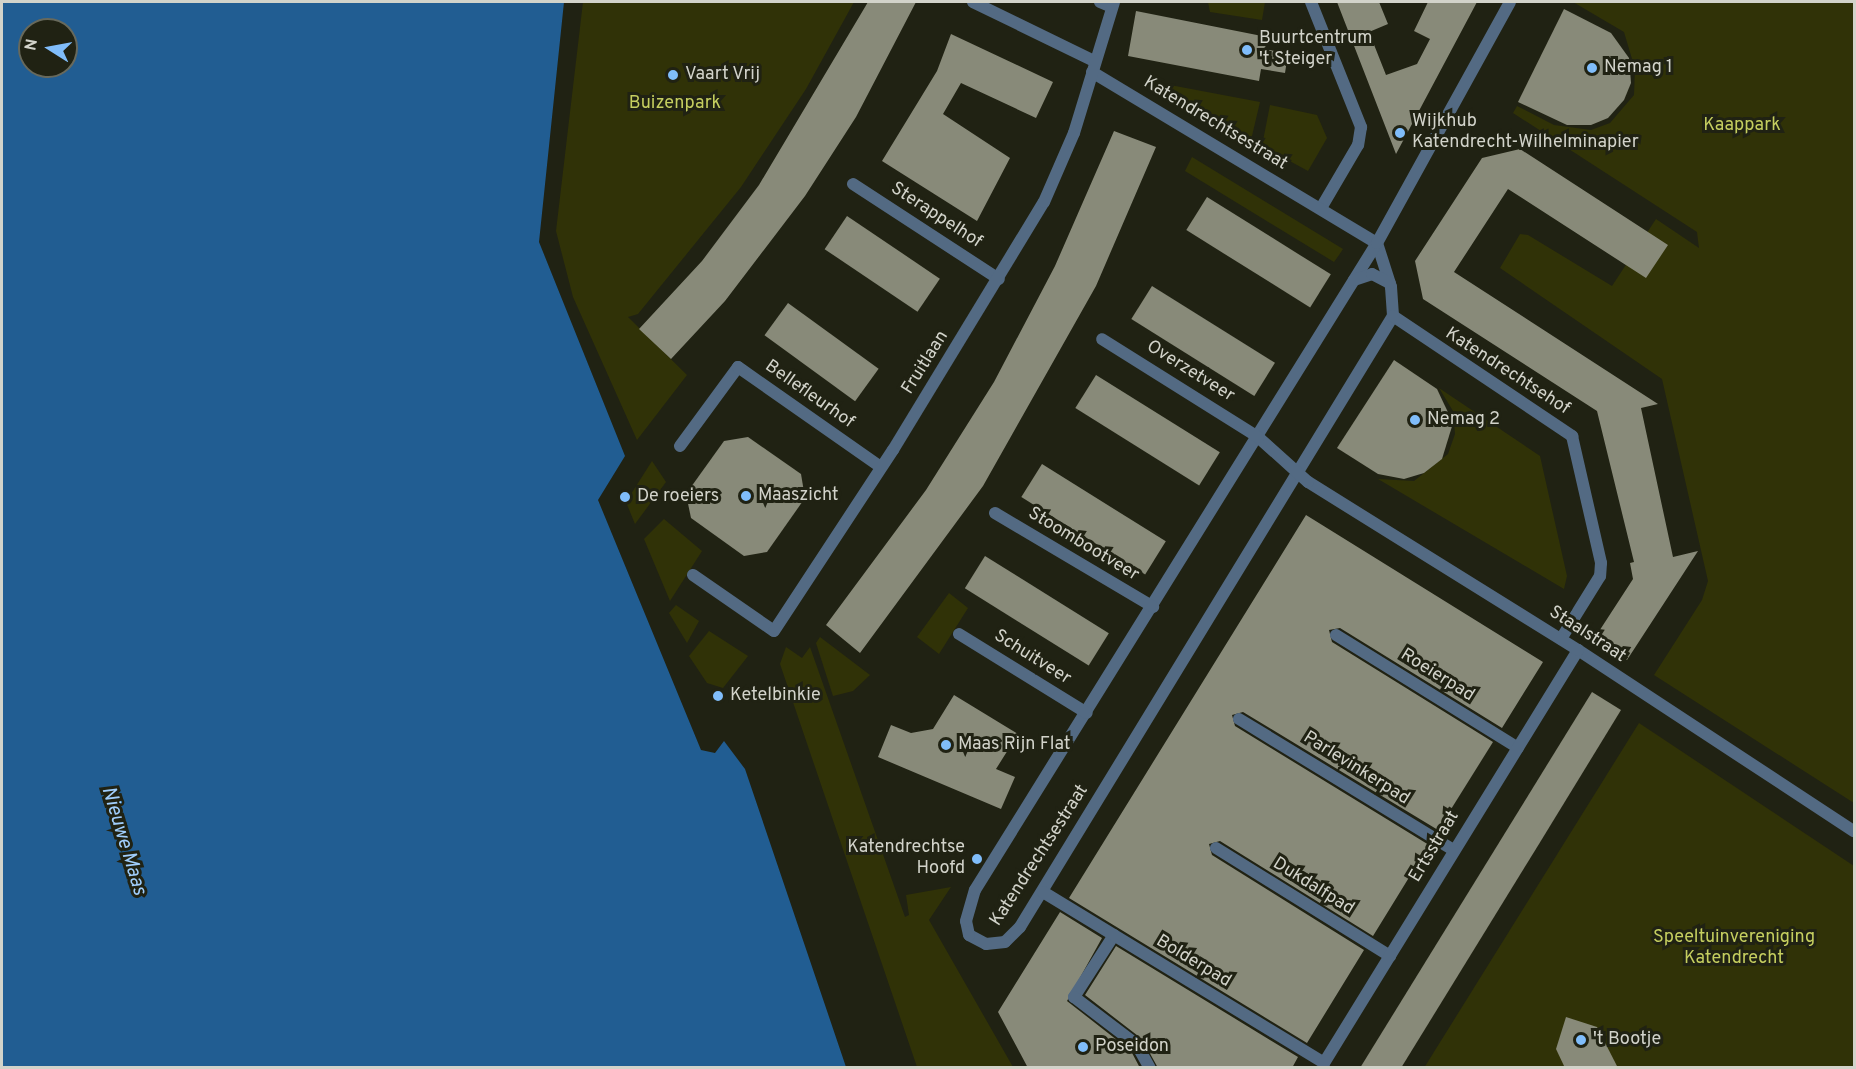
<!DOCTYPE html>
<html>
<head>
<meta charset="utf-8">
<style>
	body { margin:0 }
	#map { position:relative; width:1856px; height:1069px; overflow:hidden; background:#202213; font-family:Overpass,sans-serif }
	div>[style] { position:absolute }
	.green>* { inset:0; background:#303207 }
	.water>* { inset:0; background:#215d92 }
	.building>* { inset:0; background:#888a79; transform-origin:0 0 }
	.service>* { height:12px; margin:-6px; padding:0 6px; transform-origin:6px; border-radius:6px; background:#536a83 }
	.pedestrian>* { height:12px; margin:-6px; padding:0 6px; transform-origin:6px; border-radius:6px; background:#536a83 }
	.minor>* { height:12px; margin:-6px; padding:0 6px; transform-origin:6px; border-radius:6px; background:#536a83 }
	.dots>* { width:16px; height:16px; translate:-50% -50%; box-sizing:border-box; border:3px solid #202213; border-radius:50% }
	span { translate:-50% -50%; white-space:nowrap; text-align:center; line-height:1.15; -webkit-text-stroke:6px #202213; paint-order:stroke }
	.poi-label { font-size:18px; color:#d2d3ca }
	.left { translate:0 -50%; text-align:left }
	.right { translate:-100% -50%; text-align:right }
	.park-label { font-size:18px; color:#c5ce5f }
	.street-label { font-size:18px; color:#d2d3ca }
	.water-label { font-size:20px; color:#a0cefc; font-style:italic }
	.frame { position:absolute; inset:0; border:3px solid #d2d3ca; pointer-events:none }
	.north { position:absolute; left:18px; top:18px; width:60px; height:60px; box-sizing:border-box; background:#202213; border:2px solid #67695c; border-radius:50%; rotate:281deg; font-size:16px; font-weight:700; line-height:24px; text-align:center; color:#d2d3ca }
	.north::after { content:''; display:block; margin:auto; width:21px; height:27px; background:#80bdfa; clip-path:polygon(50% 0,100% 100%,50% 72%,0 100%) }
</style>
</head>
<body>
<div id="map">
	<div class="green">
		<div style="clip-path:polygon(583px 2px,854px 2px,806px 89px,741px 187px,638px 314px,628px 317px,687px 375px,637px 440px,573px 297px,556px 231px)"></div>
		<div style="clip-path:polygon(1208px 2px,1265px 2px,1262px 20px,1210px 12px)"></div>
		<div style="clip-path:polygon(1573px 2px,1853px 2px,1854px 803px,1654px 675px,1702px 600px,1708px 581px,1662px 379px,1500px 268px,1520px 234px,1528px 235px,1612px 286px,1656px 219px,1699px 248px,1697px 232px,1513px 113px,1517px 106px,1554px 125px,1591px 130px,1610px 123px,1634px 95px,1635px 69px,1624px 32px)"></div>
		<div style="clip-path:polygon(1170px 85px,1260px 102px,1251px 140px,1166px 91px)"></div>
		<div style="clip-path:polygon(1270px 105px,1317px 115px,1327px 138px,1308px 171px,1262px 146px)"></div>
		<div style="clip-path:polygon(1192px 157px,1343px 249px,1339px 255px,1334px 262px,1185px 171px)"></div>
		<div style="clip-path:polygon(1439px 388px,1540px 456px,1567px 576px,1564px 589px,1378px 479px,1414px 481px,1448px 454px,1455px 434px,1453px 411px)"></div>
		<div style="clip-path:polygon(652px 461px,666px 482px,635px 524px,626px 502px)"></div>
		<div style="clip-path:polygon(664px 519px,702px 551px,670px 601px,644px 539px)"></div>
		<div style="clip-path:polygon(949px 593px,968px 608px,939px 654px,917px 637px)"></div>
		<div style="clip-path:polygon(676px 605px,699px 621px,687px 643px,669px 613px)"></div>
		<div style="clip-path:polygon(709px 631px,748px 656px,723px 688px,707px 683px,689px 656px)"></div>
		<div style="clip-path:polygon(820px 637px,870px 675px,853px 691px,833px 696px,816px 643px)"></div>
		<div style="clip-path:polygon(786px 647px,802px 658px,810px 647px,905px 917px,909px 915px,906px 895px,951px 887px,929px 920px,1013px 1067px,917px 1067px,780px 664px)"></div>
		<div style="clip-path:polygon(1639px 723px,1854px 866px,1854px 1067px,1424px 1068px)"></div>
	</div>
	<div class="water">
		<div style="clip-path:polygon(evenodd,2px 2px,564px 2px,539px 242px,625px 456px,598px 500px,701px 750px,715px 753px,724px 741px,745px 769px,846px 1067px,2px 1067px,2px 2px,30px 30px,66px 30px,66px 66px,30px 66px,30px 30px)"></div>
	</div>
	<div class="building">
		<div style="clip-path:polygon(868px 2px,916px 2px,856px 117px,805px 196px,725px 301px,671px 359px,639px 329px,702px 261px,759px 185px)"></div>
		<div style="clip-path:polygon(1337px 2px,1379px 2px,1388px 24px,1369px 32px,1386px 75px,1417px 64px,1430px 39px,1414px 31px,1428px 2px,1477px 2px,1396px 154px)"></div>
		<div style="clip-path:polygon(1564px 9px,1611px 33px,1629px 58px,1631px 83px,1624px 100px,1608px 118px,1591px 125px,1567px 125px,1518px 102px)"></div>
		<div style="clip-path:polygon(1136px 11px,1267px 37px,1265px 49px,1288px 54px,1285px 73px,1261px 69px,1259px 81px,1128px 56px)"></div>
		<div style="clip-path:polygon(951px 34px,1053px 82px,1036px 118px,961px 83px,943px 114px,1010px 158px,977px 221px,882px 161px,937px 71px)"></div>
		<div style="clip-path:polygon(1114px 131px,1156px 147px,1096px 286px,983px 486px,860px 653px,826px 625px,926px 490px,994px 382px,1055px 266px)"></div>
		<div style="clip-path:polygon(1520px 149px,1668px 245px,1646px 278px,1508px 189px,1454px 272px,1658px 404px,1641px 408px,1673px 557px,1698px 551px,1627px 660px,1594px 639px,1633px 579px,1630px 563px,1634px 562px,1597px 411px,1423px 299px,1415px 261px,1482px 158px)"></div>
		<div style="left:1207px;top:197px;width:146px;height:39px;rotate:32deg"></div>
		<div style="left:847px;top:216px;width:112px;height:40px;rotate:34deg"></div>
		<div style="left:1152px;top:286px;width:145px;height:39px;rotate:32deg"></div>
		<div style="left:788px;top:303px;width:112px;height:40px;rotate:36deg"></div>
		<div style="clip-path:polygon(1394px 360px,1437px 389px,1453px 423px,1442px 459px,1424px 473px,1404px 479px,1378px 474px,1337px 448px)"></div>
		<div style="left:1096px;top:375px;width:146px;height:39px;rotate:32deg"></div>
		<div style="clip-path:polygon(748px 437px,801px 474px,805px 498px,767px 552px,744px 556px,691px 518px,686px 494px,724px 441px)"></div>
		<div style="left:1042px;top:464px;width:146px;height:39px;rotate:32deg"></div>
		<div style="clip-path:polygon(1306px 515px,1543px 662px,1502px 728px,1340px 628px,1329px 630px,1332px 642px,1493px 742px,1438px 830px,1243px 712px,1232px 715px,1235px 726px,1429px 845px,1373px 936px,1220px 841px,1209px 844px,1212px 855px,1364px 950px,1307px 1043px,1069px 898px)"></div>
		<div style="left:985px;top:556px;width:146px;height:38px;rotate:32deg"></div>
		<div style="clip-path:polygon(1592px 692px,1621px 710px,1539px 844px,1401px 1068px,1360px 1068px)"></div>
		<div style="clip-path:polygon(954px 695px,1018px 734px,996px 769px,1015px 777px,1001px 809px,878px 757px,891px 725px,911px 733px,933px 729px)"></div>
		<div style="clip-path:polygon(1060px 912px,1102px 938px,1067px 1001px,1131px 1051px,1140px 1068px,1028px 1068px,998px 1012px)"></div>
		<div style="clip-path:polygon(1116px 946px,1298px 1057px,1292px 1068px,1158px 1068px,1142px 1039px,1085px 995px)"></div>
		<div style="clip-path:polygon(1566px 1017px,1597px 1027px,1618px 1068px,1565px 1068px,1556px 1049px)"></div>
	</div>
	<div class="service">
		<div style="left:1578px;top:650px;width:330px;rotate:33.3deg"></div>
	</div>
	<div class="pedestrian">
		<div style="left:1114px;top:935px;width:74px;rotate:122.8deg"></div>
		<div style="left:1074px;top:997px;width:79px;rotate:37.3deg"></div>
		<div style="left:1137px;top:1045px;width:26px;rotate:61deg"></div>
	</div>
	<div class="minor">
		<div style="left:973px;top:2px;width:135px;rotate:26deg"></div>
		<div style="left:1100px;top:2px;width:13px;rotate:23deg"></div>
		<div style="left:1311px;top:2px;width:135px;rotate:68.2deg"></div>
		<div style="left:1361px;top:127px;width:18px;rotate:99deg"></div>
		<div style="left:1358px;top:145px;width:73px;rotate:120.4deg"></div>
		<div style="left:1092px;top:72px;width:332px;rotate:31deg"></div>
		<div style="left:1377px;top:243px;width:46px;rotate:72.3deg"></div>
		<div style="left:1391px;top:287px;width:29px;rotate:86deg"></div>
		<div style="left:1393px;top:316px;width:716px;rotate:121.4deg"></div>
		<div style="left:1020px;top:927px;width:21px;rotate:135deg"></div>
		<div style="left:1005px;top:942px;width:19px;rotate:174deg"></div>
		<div style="left:986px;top:944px;width:19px;rotate:-152deg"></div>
		<div style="left:969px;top:935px;width:14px;rotate:-102deg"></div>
		<div style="left:966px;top:921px;width:32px;rotate:-74deg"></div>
		<div style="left:975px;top:890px;width:762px;rotate:-58.15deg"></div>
		<div style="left:1377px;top:243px;width:275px;rotate:-61.1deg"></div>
		<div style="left:853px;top:184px;width:174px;rotate:33.1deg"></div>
		<div style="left:1354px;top:280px;width:19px;rotate:-18deg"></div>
		<div style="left:1372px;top:274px;width:20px;rotate:27deg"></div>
		<div style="left:1393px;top:316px;width:216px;rotate:33.8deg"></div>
		<div style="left:1572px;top:436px;width:130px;rotate:77.1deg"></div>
		<div style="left:1601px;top:563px;width:13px;rotate:94deg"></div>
		<div style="left:1600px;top:576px;width:74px;rotate:121.8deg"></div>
		<div style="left:680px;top:446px;width:98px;rotate:-53.7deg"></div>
		<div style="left:738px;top:367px;width:174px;rotate:35deg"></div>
		<div style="left:995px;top:513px;width:184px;rotate:30.7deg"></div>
		<div style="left:693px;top:575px;width:98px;rotate:34.7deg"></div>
		<div style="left:774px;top:631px;width:217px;rotate:-56.7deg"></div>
		<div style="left:893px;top:450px;width:290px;rotate:-58.7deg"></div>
		<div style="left:1044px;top:202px;width:75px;rotate:-66.5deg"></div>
		<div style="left:1074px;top:133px;width:137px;rotate:-73deg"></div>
		<div style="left:959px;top:634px;width:150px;rotate:31.7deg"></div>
		<div style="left:1336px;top:635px;width:214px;rotate:31.8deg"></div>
		<div style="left:1239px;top:719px;width:252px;rotate:31.4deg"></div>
		<div style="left:1216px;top:848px;width:205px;rotate:31.8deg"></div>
		<div style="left:1043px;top:892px;width:329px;rotate:31.3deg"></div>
		<div style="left:1324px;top:1063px;width:485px;rotate:-58.4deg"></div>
		<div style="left:1578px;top:650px;width:318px;rotate:-148.1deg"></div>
		<div style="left:1308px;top:482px;width:67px;rotate:-138deg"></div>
		<div style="left:1258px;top:437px;width:184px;rotate:-147.9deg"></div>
	</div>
	<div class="dots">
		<div style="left:1247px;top:50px;background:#80bdfa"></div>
		<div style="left:1592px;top:68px;background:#80bdfa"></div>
		<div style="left:673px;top:75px;background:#80bdfa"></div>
		<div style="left:1400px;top:133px;background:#80bdfa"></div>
		<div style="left:1415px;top:420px;background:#80bdfa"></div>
		<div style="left:746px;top:496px;background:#80bdfa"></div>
		<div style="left:625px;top:497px;background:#80bdfa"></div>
		<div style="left:718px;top:696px;background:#80bdfa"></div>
		<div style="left:946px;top:745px;background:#80bdfa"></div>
		<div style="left:977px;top:859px;background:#80bdfa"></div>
		<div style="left:1581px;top:1040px;background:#80bdfa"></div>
		<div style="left:1083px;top:1047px;background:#80bdfa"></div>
	</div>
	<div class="poi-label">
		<span class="left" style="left:1259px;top:50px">Buurtcentrum<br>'t Steiger</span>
		<span class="left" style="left:1604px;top:68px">Nemag 1</span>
		<span class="left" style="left:685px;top:75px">Vaart Vrij</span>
		<span class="left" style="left:1412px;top:133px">Wijkhub<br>Katendrecht-Wilhelminapier</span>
		<span class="left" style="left:1427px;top:420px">Nemag 2</span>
		<span class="left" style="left:758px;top:496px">Maaszicht</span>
		<span class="left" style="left:637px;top:497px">De roeiers</span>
		<span class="left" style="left:730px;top:696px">Ketelbinkie</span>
		<span class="left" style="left:958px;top:745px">Maas Rijn Flat</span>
		<span class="right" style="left:965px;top:859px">Katendrechtse<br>Hoofd</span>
		<span class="left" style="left:1593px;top:1040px">'t Bootje</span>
		<span class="left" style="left:1095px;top:1047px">Poseidon</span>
	</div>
	<div class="park-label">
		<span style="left:675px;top:104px">Buizenpark</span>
		<span style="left:1742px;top:126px">Kaappark</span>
		<span style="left:1734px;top:949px">Speeltuinvereniging<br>Katendrecht</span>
	</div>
	<div class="street-label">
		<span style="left:1215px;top:124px;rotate:31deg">Katendrechtsestraat</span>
		<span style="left:936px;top:216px;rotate:33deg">Sterappelhof</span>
		<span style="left:926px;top:363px;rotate:-58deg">Fruitlaan</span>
		<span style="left:1190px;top:372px;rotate:32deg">Overzetveer</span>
		<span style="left:1507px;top:372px;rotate:33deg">Katendrechtsehof</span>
		<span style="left:809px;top:395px;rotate:35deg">Bellefleurhof</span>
		<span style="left:1083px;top:545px;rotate:31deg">Stoombootveer</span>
		<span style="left:1587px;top:635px;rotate:33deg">Staalstraat</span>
		<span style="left:1032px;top:658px;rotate:32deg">Schuitveer</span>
		<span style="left:1437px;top:676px;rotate:32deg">Roeierpad</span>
		<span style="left:1356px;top:769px;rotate:32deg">Parlevinkerpad</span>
		<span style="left:1435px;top:847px;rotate:-59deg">Ertsstraat</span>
		<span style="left:1040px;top:856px;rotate:-57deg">Katendrechtsestraat</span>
		<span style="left:1313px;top:887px;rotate:32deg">Dukdalfpad</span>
		<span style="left:1193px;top:962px;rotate:31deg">Bolderpad</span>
	</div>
	<div class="water-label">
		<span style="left:123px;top:841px;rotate:73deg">Nieuwe Maas</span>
	</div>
	<div class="frame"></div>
	<div class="north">N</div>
</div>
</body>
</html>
